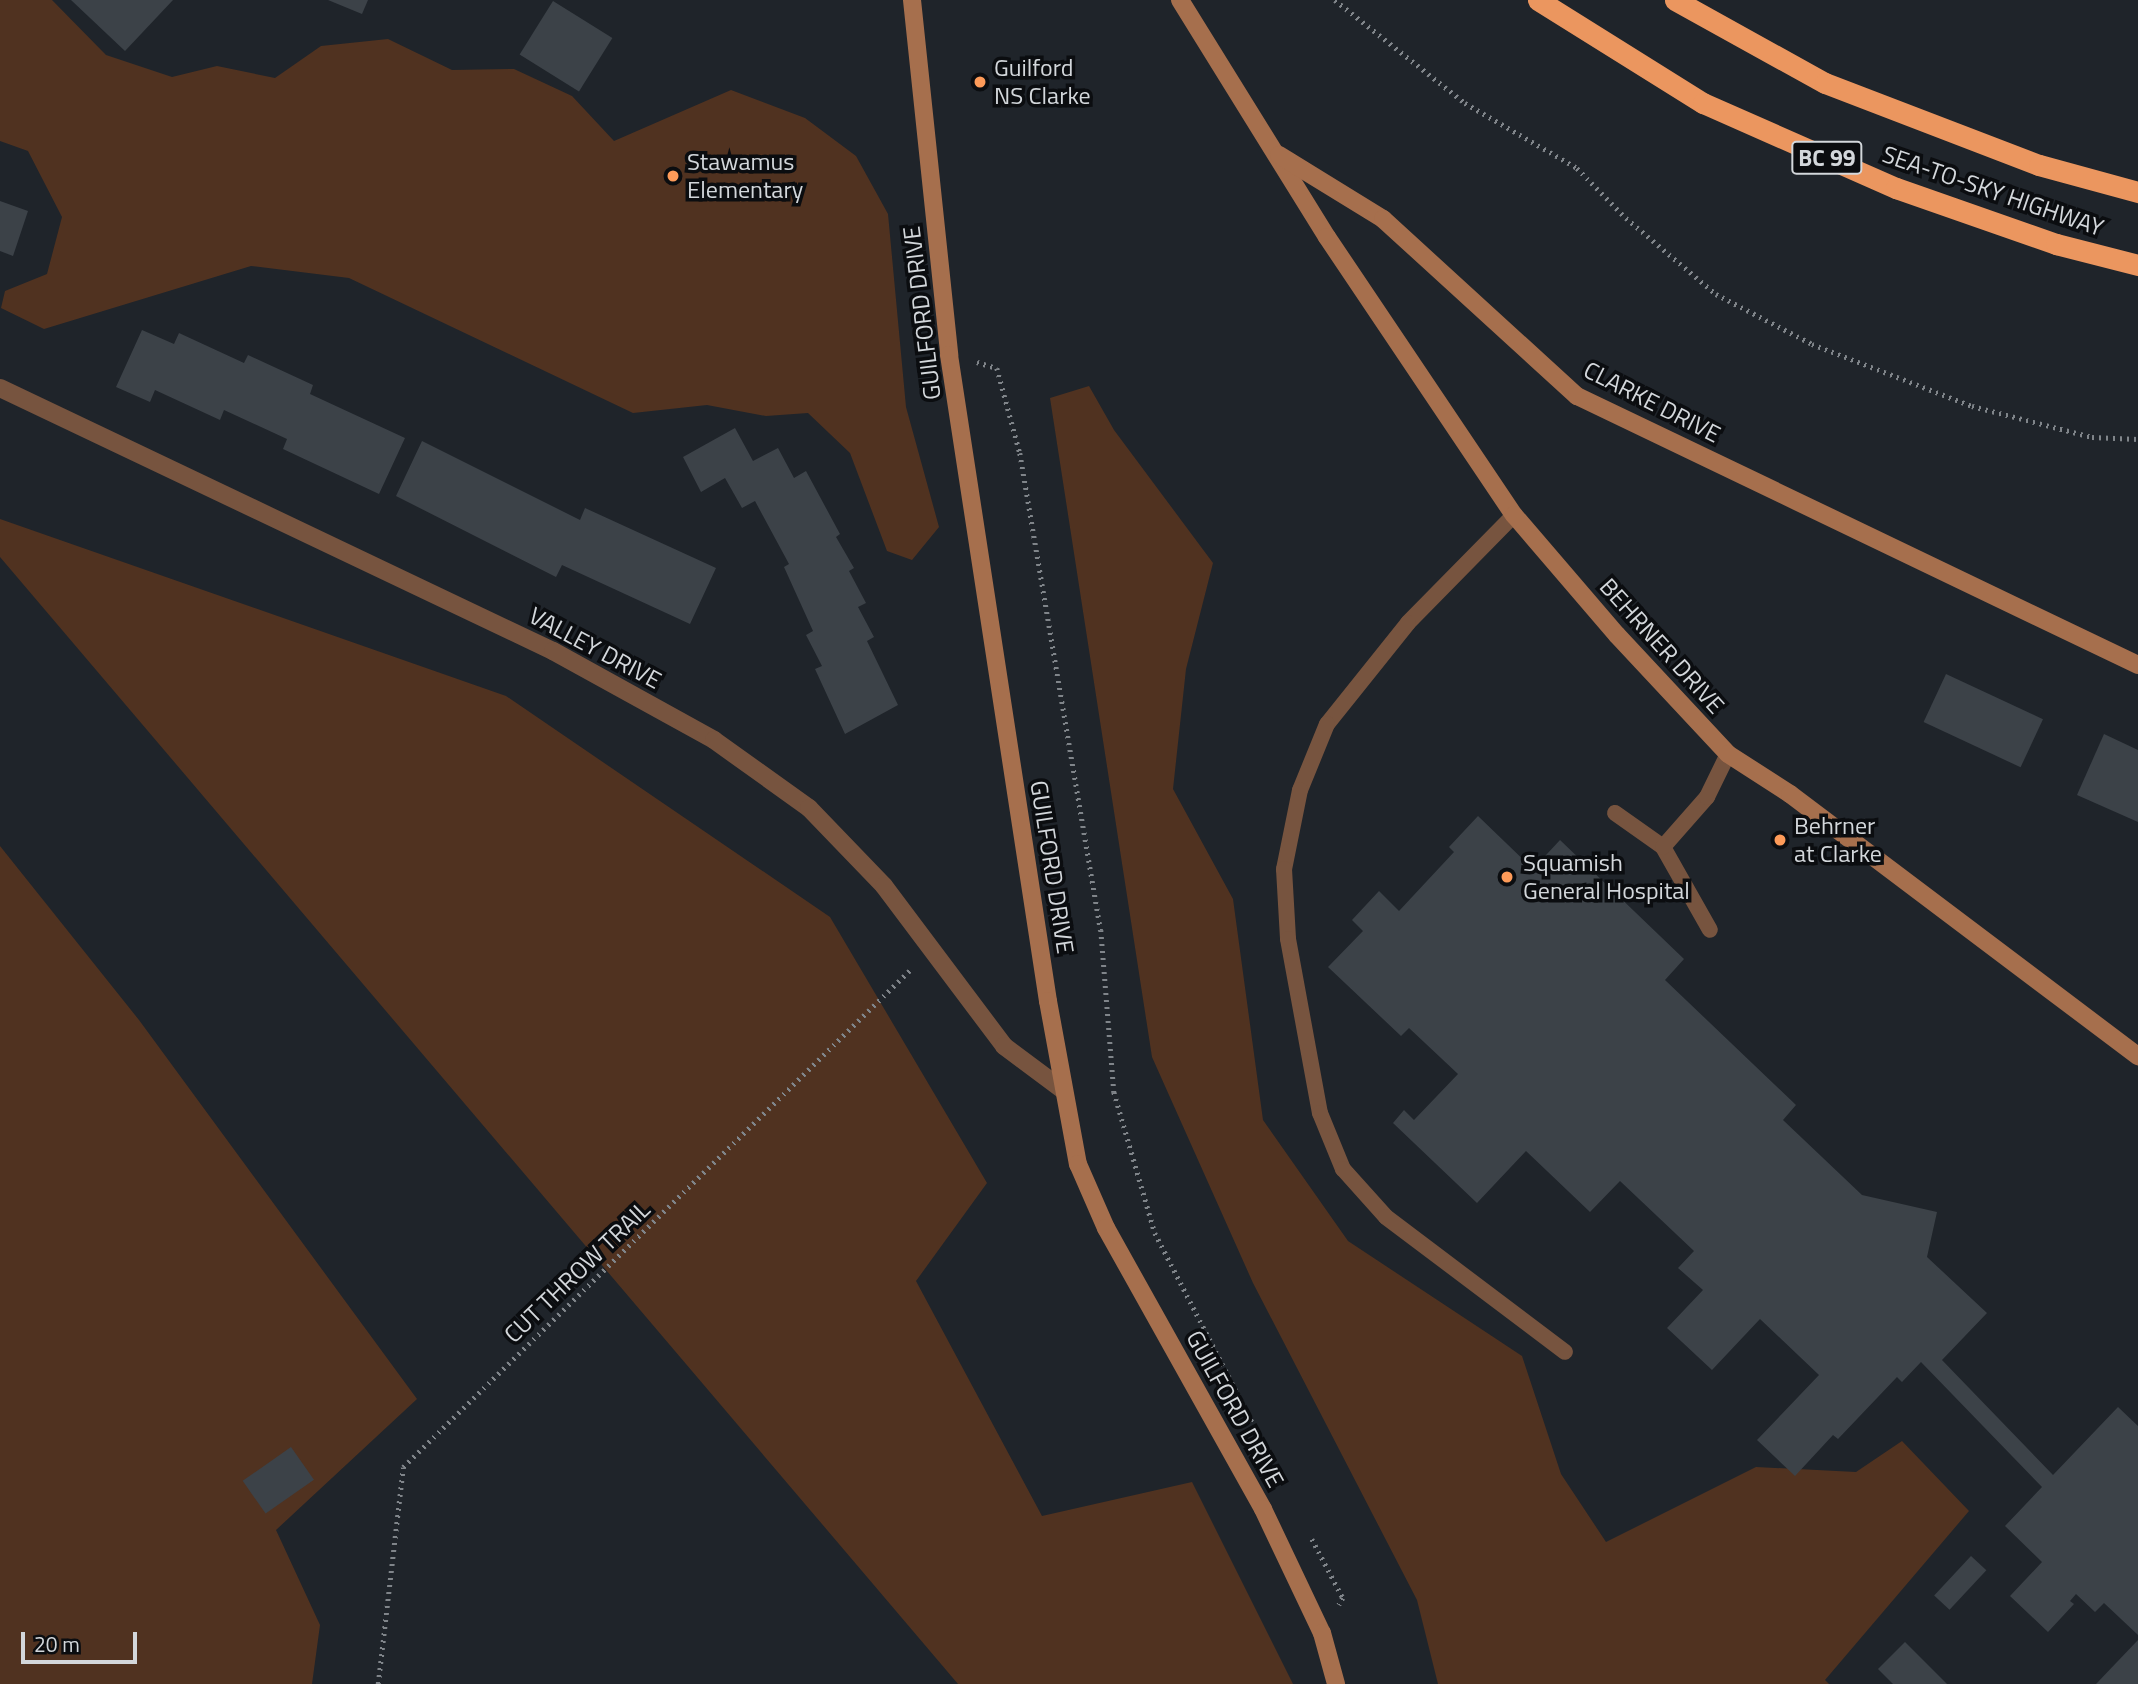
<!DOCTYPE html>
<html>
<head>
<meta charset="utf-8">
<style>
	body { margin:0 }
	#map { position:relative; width:2138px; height:1684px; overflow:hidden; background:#1f242a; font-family:"Titillium Web",sans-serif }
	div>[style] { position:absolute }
	.green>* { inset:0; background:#503220 }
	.building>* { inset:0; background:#3c4248; transform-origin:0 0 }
	.path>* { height:4.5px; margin-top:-2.25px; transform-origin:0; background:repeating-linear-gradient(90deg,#80858a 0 2px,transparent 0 7px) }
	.lane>* { height:16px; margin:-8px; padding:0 8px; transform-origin:8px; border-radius:8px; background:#77543f }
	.street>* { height:18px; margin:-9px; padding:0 9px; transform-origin:9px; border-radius:9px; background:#77543f }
	.secondary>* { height:18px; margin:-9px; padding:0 9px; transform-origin:9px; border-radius:9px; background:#a66f4d }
	.highway>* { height:21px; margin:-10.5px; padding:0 10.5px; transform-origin:10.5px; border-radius:10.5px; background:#eb965f }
	.dots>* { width:19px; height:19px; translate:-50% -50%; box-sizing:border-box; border:4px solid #0b0d10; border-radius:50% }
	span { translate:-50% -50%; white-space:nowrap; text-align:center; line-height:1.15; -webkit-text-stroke:7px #0b0d10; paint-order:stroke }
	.shield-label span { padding:2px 5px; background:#0b0d10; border:2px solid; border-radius:5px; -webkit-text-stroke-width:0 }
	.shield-label { font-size:23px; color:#d3d7db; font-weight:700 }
	.poi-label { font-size:24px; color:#d3d7db }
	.left { translate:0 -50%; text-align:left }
	.street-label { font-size:24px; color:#d3d7db }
	.scale { position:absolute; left:21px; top:1632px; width:116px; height:32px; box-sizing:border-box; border:4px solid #d3d7db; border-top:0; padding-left:9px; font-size:21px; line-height:24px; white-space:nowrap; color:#d3d7db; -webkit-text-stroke:5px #0b0d10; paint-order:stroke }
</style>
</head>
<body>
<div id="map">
	<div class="green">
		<div style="clip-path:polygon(0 0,52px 0,106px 55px,172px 77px,217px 66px,275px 78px,321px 46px,388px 39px,452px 70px,514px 69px,572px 96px,614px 141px,731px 90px,805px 118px,856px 156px,888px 214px,906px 407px,939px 527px,912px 560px,887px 551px,850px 453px,808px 413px,766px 416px,707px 405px,633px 413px,349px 278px,251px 266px,44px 329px,1px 308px,5px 291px,47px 274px,62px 217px,28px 151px,0 141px)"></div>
		<div style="clip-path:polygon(1089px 386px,1114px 430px,1213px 563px,1186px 669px,1173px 789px,1233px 899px,1263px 1120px,1348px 1241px,1522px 1356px,1561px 1474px,1606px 1542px,1756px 1467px,1856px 1472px,1902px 1441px,1969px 1511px,1825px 1680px,1829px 1684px,1438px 1684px,1417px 1600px,1253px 1283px,1152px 1057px,1050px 398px)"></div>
		<div style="clip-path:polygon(0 519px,506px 696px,830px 917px,987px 1183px,916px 1281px,1042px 1516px,1192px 1482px,1293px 1684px,958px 1684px,0 557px)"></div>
		<div style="clip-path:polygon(0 846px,139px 1020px,417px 1399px,276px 1530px,320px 1625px,312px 1684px,0 1684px)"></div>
	</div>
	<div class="building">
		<div style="clip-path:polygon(71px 0,173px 0,125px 51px)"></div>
		<div style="clip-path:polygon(328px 0,368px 0,362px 14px)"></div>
		<div style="left:553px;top:1px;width:70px;height:63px;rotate:32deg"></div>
		<div style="clip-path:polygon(0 201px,28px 211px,13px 256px,0 251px)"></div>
		<div style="clip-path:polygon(142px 330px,174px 344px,179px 333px,244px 363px,248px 355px,313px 385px,310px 394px,405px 438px,379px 494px,283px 449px,287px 439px,224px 410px,220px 420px,155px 390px,150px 402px,116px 387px)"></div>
		<div style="clip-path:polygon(735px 428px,753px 461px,778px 448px,794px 478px,806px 471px,840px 534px,836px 537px,854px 568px,849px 571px,866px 603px,858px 607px,874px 637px,867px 641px,898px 705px,845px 734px,815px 669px,822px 666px,806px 635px,813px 631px,784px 567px,789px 564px,755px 501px,742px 508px,725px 478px,701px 492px,683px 457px)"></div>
		<div style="clip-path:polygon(422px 441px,580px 520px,585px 508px,716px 568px,690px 624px,562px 565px,556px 577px,396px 496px)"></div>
		<div style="left:1946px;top:674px;width:107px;height:53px;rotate:25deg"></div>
		<div style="clip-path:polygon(2104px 734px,2138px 750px,2138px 822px,2077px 795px)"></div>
		<div style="clip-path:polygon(1478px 816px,1533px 869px,1560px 840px,1684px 959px,1665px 980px,1796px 1105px,1783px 1120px,1862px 1195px,1937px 1212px,1927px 1257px,1987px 1313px,1942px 1360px,2053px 1475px,2118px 1407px,2138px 1426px,2138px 1635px,2104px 1603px,2095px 1612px,2076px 1594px,2070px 1601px,2074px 1604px,2048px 1632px,2010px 1596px,2042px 1562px,2005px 1526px,2042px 1487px,1921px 1362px,1902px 1382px,1897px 1377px,1838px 1439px,1833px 1435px,1795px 1476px,1757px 1440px,1819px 1375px,1760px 1319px,1712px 1370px,1667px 1328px,1703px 1290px,1678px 1268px,1694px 1251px,1620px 1181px,1590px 1212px,1526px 1151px,1477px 1203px,1393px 1123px,1404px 1110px,1414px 1120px,1458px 1074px,1409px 1028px,1401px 1036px,1328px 967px,1363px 931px,1352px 920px,1379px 891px,1399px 911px,1454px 852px,1449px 847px)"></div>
		<div style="left:291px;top:1447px;width:40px;height:59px;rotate:55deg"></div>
		<div style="left:1971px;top:1556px;width:21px;height:54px;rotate:43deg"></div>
		<div style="clip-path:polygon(2138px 1640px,2138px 1684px,2096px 1684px)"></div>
		<div style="clip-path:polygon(1905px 1642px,1947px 1684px,1893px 1684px,1878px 1669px)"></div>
	</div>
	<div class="path">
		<div style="left:1335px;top:0;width:166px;rotate:38.4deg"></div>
		<div style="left:1465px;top:103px;width:129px;rotate:30.1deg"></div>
		<div style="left:1577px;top:168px;width:70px;rotate:45.6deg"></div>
		<div style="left:1626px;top:218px;width:118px;rotate:40.2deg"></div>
		<div style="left:1716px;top:294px;width:108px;rotate:27.5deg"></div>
		<div style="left:1812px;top:344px;width:172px;rotate:21.2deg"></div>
		<div style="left:1972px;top:406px;width:124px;rotate:14.5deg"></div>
		<div style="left:2092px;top:437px;width:46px;rotate:2.5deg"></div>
		<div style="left:977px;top:362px;width:21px;rotate:17deg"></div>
		<div style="left:997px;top:368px;width:88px;rotate:74.9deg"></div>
		<div style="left:1020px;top:453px;width:484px;rotate:80.4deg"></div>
		<div style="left:1101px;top:930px;width:163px;rotate:85.4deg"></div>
		<div style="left:1114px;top:1092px;width:147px;rotate:73.8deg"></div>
		<div style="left:1155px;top:1233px;width:247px;rotate:62.8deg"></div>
		<div style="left:1312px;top:1539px;width:67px;rotate:62.3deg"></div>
		<div style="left:1343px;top:1598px;width:8px;rotate:120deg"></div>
		<div style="left:378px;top:1684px;width:218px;rotate:-83.4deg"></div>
		<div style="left:403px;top:1467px;width:711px;rotate:-44.43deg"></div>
	</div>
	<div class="lane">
		<div style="left:1514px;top:515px;width:151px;rotate:134.5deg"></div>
		<div style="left:1408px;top:623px;width:129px;rotate:128.7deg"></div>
		<div style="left:1327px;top:724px;width:71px;rotate:112.2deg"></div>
		<div style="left:1300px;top:790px;width:81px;rotate:101.4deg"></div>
		<div style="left:1284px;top:869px;width:70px;rotate:86.7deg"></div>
		<div style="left:1288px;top:939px;width:177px;rotate:79.6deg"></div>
		<div style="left:1320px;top:1113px;width:61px;rotate:67.7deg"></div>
		<div style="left:1343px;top:1169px;width:64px;rotate:48.1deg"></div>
		<div style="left:1386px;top:1217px;width:224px;rotate:37deg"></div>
		<div style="left:1615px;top:813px;width:59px;rotate:35.3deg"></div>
		<div style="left:1663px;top:847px;width:95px;rotate:60.5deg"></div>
		<div style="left:1663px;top:847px;width:67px;rotate:-48.7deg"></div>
		<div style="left:1707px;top:797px;width:48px;rotate:-64deg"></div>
	</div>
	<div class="street">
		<div style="left:0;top:388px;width:612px;rotate:25.44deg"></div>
		<div style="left:553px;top:651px;width:184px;rotate:28.9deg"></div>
		<div style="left:714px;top:740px;width:117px;rotate:35.6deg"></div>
		<div style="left:809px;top:808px;width:108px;rotate:46.1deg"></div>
		<div style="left:884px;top:886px;width:200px;rotate:53.1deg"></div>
		<div style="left:1004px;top:1046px;width:74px;rotate:36.7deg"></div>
	</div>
	<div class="secondary">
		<div style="left:912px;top:0;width:357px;rotate:84deg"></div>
		<div style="left:949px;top:355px;width:654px;rotate:81.29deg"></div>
		<div style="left:1048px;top:1001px;width:166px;rotate:79.6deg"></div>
		<div style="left:1078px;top:1164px;width:70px;rotate:66.4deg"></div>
		<div style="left:1106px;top:1228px;width:322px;rotate:60.8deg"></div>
		<div style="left:1263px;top:1509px;width:137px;rotate:64.6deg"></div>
		<div style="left:1322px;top:1633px;width:53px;rotate:74.6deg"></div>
		<div style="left:1180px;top:0;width:279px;rotate:58.2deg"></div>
		<div style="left:1327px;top:237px;width:335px;rotate:56.1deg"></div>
		<div style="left:1514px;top:515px;width:158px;rotate:49.4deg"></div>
		<div style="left:1617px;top:635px;width:163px;rotate:47deg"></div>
		<div style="left:1728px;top:754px;width:74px;rotate:32.8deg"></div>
		<div style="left:1790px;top:794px;width:436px;rotate:37deg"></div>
		<div style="left:1279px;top:155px;width:122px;rotate:31.6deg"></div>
		<div style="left:1383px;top:219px;width:263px;rotate:42.4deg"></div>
		<div style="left:1577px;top:396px;width:622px;rotate:25.62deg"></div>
	</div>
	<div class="highway">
		<div style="left:1538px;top:0;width:195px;rotate:32deg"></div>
		<div style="left:1703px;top:103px;width:211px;rotate:23.8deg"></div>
		<div style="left:1896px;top:188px;width:170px;rotate:19.3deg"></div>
		<div style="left:2056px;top:244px;width:85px;rotate:14.4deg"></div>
		<div style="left:1675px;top:0;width:171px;rotate:29deg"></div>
		<div style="left:1825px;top:83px;width:229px;rotate:21deg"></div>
		<div style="left:2039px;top:165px;width:103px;rotate:15.3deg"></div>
	</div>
	<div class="dots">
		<div style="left:980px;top:82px;background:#fe9b59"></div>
		<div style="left:673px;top:176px;background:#fe9b59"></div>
		<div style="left:1780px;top:840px;background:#fe9b59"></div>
		<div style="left:1507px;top:877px;background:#fe9b59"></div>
	</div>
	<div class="shield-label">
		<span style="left:1827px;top:158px">BC 99</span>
	</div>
	<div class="poi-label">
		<span class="left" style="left:994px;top:82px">Guilford<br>NS Clarke</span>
		<span class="left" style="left:687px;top:176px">Stawamus<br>Elementary</span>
		<span class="left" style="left:1794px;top:840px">Behrner<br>at Clarke</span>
		<span class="left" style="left:1523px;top:877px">Squamish<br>General Hospital</span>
	</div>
	<div class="street-label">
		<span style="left:1993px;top:191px;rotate:19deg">SEA-TO-SKY HIGHWAY</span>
		<span style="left:922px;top:313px;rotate:-97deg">GUILFORD DRIVE</span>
		<span style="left:1652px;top:402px;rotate:27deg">CLARKE DRIVE</span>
		<span style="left:1662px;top:646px;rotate:48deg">BEHRNER DRIVE</span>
		<span style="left:595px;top:648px;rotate:28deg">VALLEY DRIVE</span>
		<span style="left:1052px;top:867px;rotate:81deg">GUILFORD DRIVE</span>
		<span style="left:577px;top:1272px;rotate:-44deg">CUT THROW TRAIL</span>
		<span style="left:1235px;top:1409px;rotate:61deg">GUILFORD DRIVE</span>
	</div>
	<div class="scale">20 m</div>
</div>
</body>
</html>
